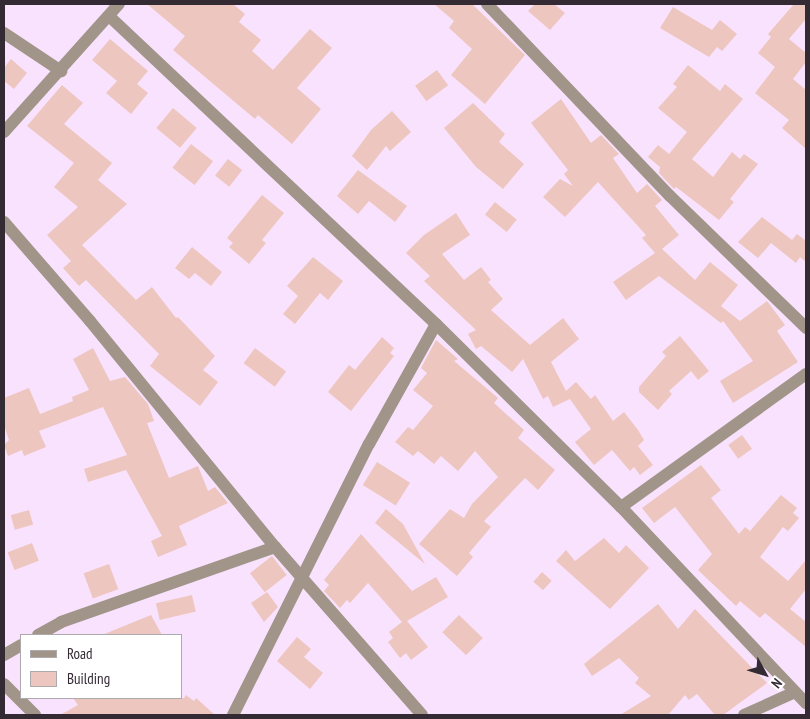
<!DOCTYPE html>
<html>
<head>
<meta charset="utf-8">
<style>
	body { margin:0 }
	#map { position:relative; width:810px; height:719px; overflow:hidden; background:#f9e2fd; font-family:"PT Sans Narrow",sans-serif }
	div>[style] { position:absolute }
	.building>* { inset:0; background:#eec6c0; transform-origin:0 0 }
	.minor>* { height:12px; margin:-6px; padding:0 6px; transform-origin:6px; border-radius:6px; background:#a1958a }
	.tertiary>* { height:12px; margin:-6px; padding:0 6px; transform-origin:6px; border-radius:6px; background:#a1958a }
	span { translate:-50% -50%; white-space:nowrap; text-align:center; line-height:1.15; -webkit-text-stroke:4.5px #fff; paint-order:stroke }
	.frame { position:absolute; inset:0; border:5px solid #332a34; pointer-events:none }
	.legend { position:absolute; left:20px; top:634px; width:162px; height:65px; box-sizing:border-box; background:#fff; border:1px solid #adaaae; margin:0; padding:6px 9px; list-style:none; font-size:15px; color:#332a34 }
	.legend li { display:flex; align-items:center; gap:10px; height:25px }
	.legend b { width:25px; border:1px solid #adaaae }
	.north { position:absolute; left:740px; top:649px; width:50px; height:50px; -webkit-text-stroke:4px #fff; paint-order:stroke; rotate:129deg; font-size:14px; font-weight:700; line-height:20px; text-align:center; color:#332a34 }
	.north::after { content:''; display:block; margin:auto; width:18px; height:22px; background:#332a34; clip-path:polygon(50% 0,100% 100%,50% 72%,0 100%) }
</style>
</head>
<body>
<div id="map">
	<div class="building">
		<div style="clip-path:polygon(147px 4px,233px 4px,245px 14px,239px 22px,261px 40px,252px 51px,273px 70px,310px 29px,332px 48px,297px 88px,321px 109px,292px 144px,258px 115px,255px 119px,173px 50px,185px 36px)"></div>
		<div style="clip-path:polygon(434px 4px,472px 4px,525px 55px,485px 104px,451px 75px,472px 49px,449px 28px,454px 21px)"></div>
		<div style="clip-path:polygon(535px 4px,554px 4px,565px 13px,550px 30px,528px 11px)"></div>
		<div style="clip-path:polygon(794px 4px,806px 4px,806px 19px,789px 39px,806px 53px,806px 62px,793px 79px,806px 90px,806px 149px,782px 128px,789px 120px,755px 93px,775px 67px,758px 53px,771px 37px,768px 34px)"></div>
		<div style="clip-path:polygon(673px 7px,712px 30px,720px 20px,737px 34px,722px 51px,717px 47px,709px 57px,660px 28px)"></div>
		<div style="clip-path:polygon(110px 39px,148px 71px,137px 84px,148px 93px,131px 114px,106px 93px,117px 81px,92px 60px)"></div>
		<div style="clip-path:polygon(11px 59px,27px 73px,14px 89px,4px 81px,4px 68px)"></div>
		<div style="clip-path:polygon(688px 65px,720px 91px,725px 84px,743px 99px,692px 159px,713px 177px,732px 152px,740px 159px,744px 154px,758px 164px,730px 199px,734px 202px,719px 220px,676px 187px,674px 189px,659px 173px,660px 167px,648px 157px,658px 145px,669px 154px,687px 132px,658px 108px,677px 87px,673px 84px)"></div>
		<div style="left:437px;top:70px;width:19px;height:27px;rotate:54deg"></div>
		<div style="clip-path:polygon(62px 85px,83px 103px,64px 124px,112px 163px,98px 180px,127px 204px,82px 245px,136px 300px,152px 287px,176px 318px,178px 317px,215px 356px,203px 370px,218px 382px,200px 406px,150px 366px,159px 354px,86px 280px,79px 286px,63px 268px,71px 261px,47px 235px,78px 207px,54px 187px,74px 163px,27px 126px)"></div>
		<div style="clip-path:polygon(561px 99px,591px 143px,601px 135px,619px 154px,613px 158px,637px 193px,647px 184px,662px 200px,655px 206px,679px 235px,662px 249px,695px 280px,710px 262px,738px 285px,721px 306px,740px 321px,767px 301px,785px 325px,777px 331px,798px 362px,733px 403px,720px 381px,753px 361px,723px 321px,721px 323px,659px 276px,626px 300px,613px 282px,655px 253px,642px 238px,646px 235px,598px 182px,565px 217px,543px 197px,560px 179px,573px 186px,564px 174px,568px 170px,531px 123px)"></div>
		<div style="clip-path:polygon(473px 103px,505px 134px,499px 142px,524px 164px,503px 189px,476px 167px,444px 128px)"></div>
		<div style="left:173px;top:108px;width:31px;height:26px;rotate:40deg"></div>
		<div style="clip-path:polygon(392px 111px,411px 132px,390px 151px,386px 146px,367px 170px,352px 156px,371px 130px)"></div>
		<div style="left:191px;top:144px;width:28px;height:30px;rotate:38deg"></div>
		<div style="left:228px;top:159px;width:18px;height:21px;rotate:38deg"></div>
		<div style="clip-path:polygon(358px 170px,407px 206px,395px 222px,369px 201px,358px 214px,337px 196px)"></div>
		<div style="clip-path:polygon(262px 195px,284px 213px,262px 240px,266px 243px,249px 264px,229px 247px,233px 243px,227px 238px)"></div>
		<div style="left:495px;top:202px;width:28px;height:16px;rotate:39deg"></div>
		<div style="clip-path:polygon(456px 213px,470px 235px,442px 254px,464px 280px,481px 267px,491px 280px,488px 282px,503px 299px,491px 310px,530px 345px,563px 318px,579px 339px,551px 362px,566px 391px,576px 382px,591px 399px,595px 395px,613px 421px,624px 412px,638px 430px,644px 440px,638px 446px,653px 465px,640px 475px,634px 467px,630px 471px,612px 450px,594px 465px,575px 442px,591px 429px,570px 399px,553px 407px,548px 396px,543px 399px,523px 359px,512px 372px,481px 346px,476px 349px,468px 334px,476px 330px,424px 281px,430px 276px,406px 253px,424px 235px)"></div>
		<div style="clip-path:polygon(762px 217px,792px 240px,797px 234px,806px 241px,806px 262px,800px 257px,796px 263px,771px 243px,758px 258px,738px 242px)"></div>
		<div style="clip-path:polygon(192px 247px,222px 272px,211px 286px,195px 273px,189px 279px,175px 268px)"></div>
		<div style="clip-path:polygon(313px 257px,343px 281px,328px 300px,320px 293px,295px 324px,283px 314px,298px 296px,287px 286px)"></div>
		<div style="clip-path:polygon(680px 336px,709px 371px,698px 380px,691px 371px,669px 391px,672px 394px,658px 410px,639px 392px,639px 387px,666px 356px,662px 352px)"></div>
		<div style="clip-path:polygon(382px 337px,394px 348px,390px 353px,394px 356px,351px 411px,328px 392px,349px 365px,355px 370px)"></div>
		<div style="clip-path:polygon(436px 340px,458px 359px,454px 361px,498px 398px,494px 403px,524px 430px,518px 438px,555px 470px,538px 490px,525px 478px,484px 521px,491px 527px,469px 553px,473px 557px,457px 576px,419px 544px,450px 509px,464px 518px,472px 504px,498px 477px,475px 451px,458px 471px,441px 456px,434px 464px,418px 451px,413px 456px,395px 442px,408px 427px,413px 430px,433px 406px,413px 390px,427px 373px,421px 368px)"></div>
		<div style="clip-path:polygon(93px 348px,110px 381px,125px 377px,148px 404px,154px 421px,147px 423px,169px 478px,198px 466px,208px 491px,215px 487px,228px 503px,179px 526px,187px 545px,158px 557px,151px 541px,162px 536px,126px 470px,88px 482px,84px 469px,127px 455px,103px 407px,39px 431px,46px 447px,24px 456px,22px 450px,8px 456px,4px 445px,9px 440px,4px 425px,4px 398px,29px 388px,40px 414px,73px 401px,72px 397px,89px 390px,73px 359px)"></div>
		<div style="left:255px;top:348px;width:39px;height:19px;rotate:37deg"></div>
		<div style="left:742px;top:435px;width:17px;height:17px;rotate:54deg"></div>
		<div style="left:377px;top:462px;width:39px;height:27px;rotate:32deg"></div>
		<div style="clip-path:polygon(701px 465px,721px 490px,711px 498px,739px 534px,745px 527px,750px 531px,781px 495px,797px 508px,793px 513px,799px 518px,788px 531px,783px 527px,760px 557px,788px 581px,806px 560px,806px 589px,790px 609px,806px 622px,806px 647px,765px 613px,760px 618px,740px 601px,736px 606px,698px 570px,712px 554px,675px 507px,654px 523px,642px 508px)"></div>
		<div style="clip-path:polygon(386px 509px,403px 524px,425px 564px,375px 523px)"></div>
		<div style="left:29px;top:510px;width:15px;height:19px;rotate:74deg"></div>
		<div style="clip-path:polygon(361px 534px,412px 591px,436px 577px,448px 597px,407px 621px,428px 647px,411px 660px,406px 653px,400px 658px,388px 642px,393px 638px,389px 632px,402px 622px,368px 583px,350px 603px,347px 600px,340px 608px,324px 591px,329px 585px,324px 580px)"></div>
		<div style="clip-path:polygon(604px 538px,619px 553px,626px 545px,649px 568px,610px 609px,556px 561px,566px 550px,575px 561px)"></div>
		<div style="left:32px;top:543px;width:19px;height:26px;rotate:69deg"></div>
		<div style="left:272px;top:556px;width:24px;height:28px;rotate:52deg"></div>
		<div style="left:109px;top:564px;width:27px;height:27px;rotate:70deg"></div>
		<div style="left:542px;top:572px;width:13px;height:13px;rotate:42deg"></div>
		<div style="clip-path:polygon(267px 592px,278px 607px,264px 622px,251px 603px)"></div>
		<div style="left:192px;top:595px;width:17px;height:37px;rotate:77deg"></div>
		<div style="clip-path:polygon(658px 604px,678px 629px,695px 609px,767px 683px,723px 715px,715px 715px,697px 694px,689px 700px,685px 695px,668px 715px,620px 715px,651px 696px,635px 683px,639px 678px,619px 658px,592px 676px,584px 664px)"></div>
		<div style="clip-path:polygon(151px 615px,162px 635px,102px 635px)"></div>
		<div style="left:459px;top:615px;width:33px;height:24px;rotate:44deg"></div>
		<div style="clip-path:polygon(297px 637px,311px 649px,304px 657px,323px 673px,310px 689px,277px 661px)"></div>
		<div style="clip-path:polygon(186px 695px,194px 701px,196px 698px,215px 715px,60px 715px,78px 705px,73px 698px,184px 698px)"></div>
	</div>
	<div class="minor">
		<div style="left:487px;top:4px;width:265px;rotate:46.4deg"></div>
		<div style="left:670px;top:196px;width:190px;rotate:44.1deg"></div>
		<div style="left:109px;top:16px;width:449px;rotate:43.3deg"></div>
		<div style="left:436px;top:324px;width:260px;rotate:44.7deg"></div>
		<div style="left:621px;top:507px;width:270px;rotate:46.7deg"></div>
		<div style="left:4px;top:33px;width:69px;rotate:33.7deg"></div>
		<div style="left:4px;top:222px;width:131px;rotate:49deg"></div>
		<div style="left:90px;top:321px;width:292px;rotate:50.7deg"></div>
		<div style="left:275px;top:547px;width:223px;rotate:48.8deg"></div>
		<div style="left:621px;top:507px;width:228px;rotate:-35.7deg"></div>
		<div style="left:38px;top:635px;width:26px;rotate:-29deg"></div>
		<div style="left:61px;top:622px;width:227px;rotate:-19.3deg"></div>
		<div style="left:4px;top:655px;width:20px;rotate:-30deg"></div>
		<div style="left:4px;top:684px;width:44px;rotate:45deg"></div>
		<div style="left:233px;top:715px;width:303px;rotate:-63.4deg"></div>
		<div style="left:369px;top:444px;width:137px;rotate:-60.8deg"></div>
		<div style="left:744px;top:715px;width:56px;rotate:-24.3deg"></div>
	</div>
	<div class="tertiary">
		<div style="left:4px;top:132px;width:172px;rotate:-48.1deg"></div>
	</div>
	<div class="frame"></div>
	<ul class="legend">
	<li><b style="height:6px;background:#a1958a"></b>Road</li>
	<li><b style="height:14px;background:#eec6c0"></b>Building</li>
	</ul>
	<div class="north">N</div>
</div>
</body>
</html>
